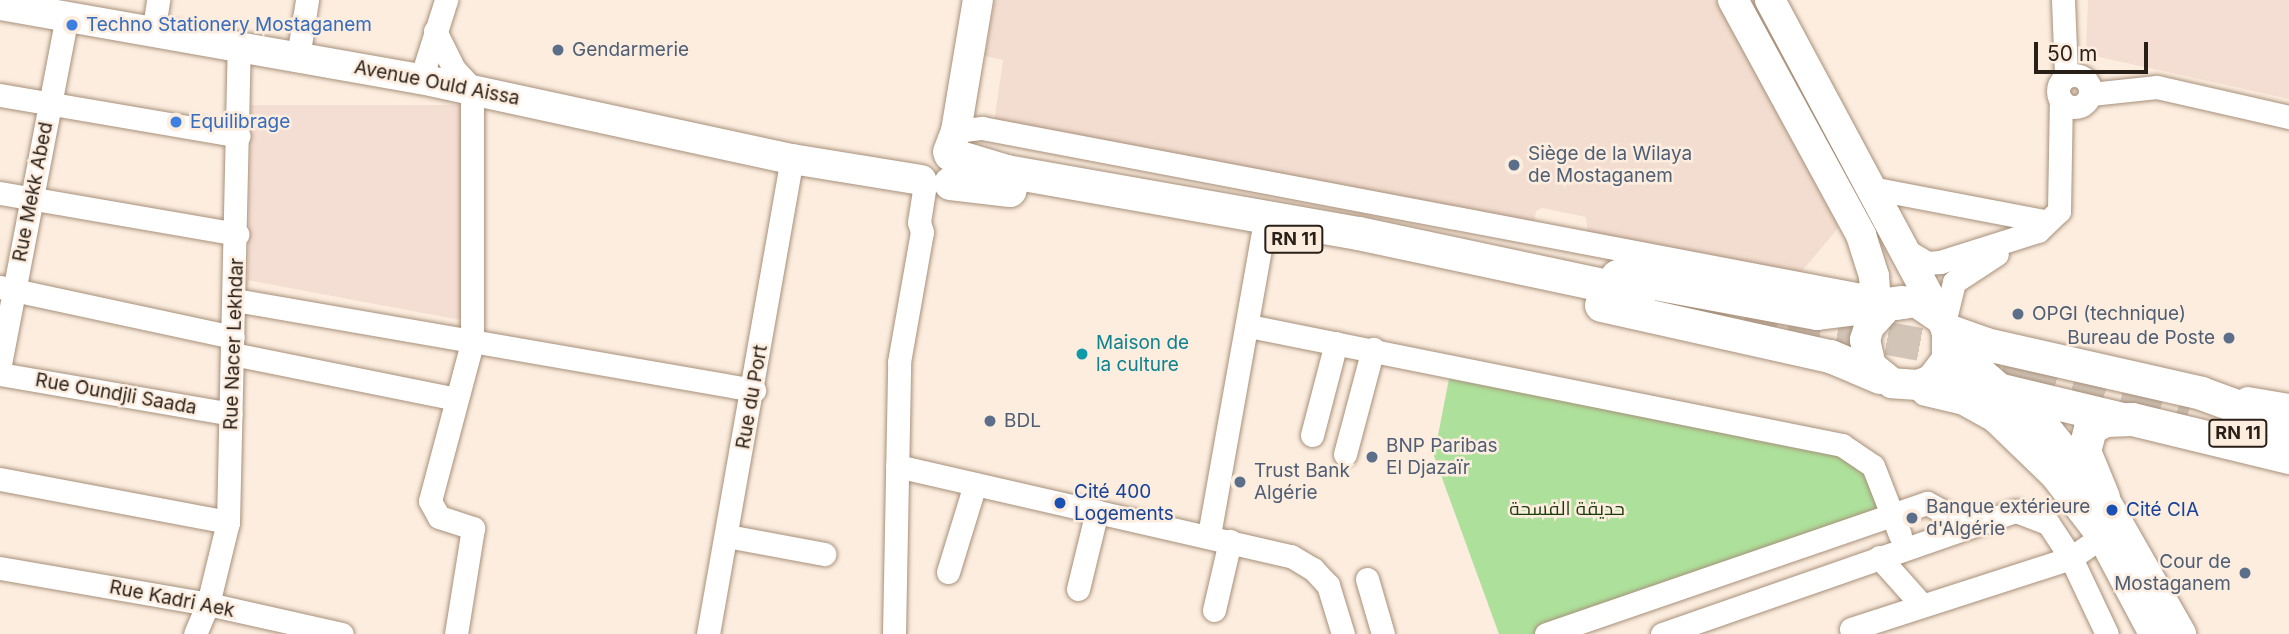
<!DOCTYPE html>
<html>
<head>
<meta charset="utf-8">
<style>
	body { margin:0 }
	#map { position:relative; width:2289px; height:634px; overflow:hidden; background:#fceddf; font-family:Inter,Cairo,sans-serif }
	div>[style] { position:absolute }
	.commercial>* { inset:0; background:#f3ddd0 }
	.education>* { inset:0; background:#f4ddd2 }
	.green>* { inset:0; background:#ade09a }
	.highway-tunnel>* { height:33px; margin-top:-16.5px; transform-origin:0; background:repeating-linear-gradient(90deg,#d2c4b7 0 33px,transparent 0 50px) }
	.roads { filter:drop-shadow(0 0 2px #a7907a) drop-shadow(0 0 2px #a7907a) }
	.minor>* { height:23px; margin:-11.5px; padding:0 11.5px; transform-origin:11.5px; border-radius:11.5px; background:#fff }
	.minor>.ring { margin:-11.5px; padding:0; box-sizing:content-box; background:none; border:23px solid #fff; border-radius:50% }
	.major>* { height:30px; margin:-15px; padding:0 15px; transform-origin:15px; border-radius:15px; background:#fff }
	.highway>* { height:33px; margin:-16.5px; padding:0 16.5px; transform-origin:16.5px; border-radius:16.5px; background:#fff }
	.dots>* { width:19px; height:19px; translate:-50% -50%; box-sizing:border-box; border:4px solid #fceddf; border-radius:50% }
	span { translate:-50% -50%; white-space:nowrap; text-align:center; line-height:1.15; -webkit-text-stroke:5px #fceddf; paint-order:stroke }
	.shield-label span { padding:2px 5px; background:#fceddf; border:2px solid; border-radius:5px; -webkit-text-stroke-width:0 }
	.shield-label { font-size:18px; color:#281f17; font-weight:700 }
	.shop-label { font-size:19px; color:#366cbe }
	.left { translate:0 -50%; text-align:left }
	.service-label { font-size:19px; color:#4e5e75 }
	.right { translate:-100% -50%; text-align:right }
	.street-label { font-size:19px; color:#281f17 }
	.culture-label { font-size:19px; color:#0d838f }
	.transit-label { font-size:19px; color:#164399 }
	.park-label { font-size:19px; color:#1a3c09 }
	.scale { position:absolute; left:2034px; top:42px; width:114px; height:32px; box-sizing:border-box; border:4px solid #281f17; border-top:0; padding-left:9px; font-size:21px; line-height:24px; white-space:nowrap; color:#281f17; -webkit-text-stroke:5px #fceddf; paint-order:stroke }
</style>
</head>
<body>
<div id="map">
	<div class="commercial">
		<div style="clip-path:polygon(995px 0,1716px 0,1839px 227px,1798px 276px,1588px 234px,1586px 217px,1562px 212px,1542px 208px,1536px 211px,1534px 223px,994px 123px,1003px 60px,985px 56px)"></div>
	</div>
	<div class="education">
		<div style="clip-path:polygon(2088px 0,2289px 0,2289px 99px,2086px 54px)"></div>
		<div style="clip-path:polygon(251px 105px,460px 105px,466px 321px,248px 280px)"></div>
	</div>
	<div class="green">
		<div style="clip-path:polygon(1449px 379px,1838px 452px,1867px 473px,1883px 507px,1537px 634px,1499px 634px,1434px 456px)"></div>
	</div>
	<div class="highway-tunnel">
		<div style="left:1695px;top:311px;width:118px;rotate:9.3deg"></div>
		<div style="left:1789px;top:320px;width:191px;rotate:10.3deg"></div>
		<div style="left:1954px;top:357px;width:72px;rotate:10.4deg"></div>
		<div style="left:2025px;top:370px;width:132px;rotate:16.2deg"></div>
		<div style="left:2131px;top:391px;width:61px;rotate:17.2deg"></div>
	</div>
	<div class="roads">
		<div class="minor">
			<div style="left:2063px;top:0;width:76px;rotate:87.7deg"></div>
			<div style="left:435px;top:31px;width:42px;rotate:63.4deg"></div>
			<div style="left:454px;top:69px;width:26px;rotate:47deg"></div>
			<div style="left:472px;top:88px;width:255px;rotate:90deg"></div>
			<div style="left:472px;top:343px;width:163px;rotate:104.9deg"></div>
			<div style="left:430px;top:501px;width:18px;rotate:61deg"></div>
			<div style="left:439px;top:517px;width:36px;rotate:18deg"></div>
			<div style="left:473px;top:528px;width:107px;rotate:99.1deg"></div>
			<div style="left:153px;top:33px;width:33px;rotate:-81deg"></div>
			<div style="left:298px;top:57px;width:58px;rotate:-81deg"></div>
			<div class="ring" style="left:2058px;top:75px;width:9px;height:9px"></div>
			<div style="left:421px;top:79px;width:83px;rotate:-72.4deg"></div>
			<div style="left:2091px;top:94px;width:66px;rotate:-6.1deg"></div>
			<div style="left:2157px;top:87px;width:135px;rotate:12.8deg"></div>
			<div style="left:0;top:95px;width:242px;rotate:9.7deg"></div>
			<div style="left:956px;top:131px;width:26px;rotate:-7deg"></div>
			<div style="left:982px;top:128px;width:911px;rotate:10.75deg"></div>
			<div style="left:1871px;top:188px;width:176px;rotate:10.8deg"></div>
			<div style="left:0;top:193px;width:241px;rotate:9.8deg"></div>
			<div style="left:1909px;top:252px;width:21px;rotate:31deg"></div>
			<div style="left:1927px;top:263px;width:13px;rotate:-4deg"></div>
			<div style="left:1940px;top:262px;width:103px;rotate:-17.6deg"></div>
			<div style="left:2038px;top:231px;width:29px;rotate:-44deg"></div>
			<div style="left:2059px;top:211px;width:111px;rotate:-89deg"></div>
			<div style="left:0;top:287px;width:238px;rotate:12.1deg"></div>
			<div style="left:235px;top:300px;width:527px;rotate:9.84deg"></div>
			<div style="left:1944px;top:323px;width:42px;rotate:-76.3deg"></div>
			<div style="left:1954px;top:282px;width:51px;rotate:-33.1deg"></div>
			<div style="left:1249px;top:326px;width:605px;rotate:11.35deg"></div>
			<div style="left:1842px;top:445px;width:37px;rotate:34deg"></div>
			<div style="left:1873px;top:466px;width:74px;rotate:68.6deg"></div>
			<div style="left:233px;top:354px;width:228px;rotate:11.4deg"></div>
			<div style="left:0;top:364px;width:350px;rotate:-79.1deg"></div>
			<div style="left:0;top:374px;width:234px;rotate:9.8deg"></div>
			<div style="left:2247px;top:398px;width:43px;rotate:9.5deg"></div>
			<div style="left:1312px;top:435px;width:95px;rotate:-75.4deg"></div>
			<div style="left:1345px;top:454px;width:109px;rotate:-75.1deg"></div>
			<div style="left:897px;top:466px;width:404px;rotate:12.9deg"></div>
			<div style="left:1291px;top:556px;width:26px;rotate:31deg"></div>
			<div style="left:1313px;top:569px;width:22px;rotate:47deg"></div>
			<div style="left:1328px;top:585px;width:51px;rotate:73deg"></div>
			<div style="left:0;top:479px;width:232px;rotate:10.7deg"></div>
			<div style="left:1209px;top:535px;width:307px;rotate:-79.9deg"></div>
			<div style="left:727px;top:536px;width:99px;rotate:10.5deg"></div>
			<div style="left:1879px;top:557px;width:63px;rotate:48.2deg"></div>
			<div style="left:0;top:568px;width:211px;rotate:9.8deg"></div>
			<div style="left:208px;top:604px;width:137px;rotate:12.6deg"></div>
			<div style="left:948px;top:572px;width:92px;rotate:-72.9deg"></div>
			<div style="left:1367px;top:579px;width:57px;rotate:73.8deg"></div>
			<div style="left:1078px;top:589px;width:80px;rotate:-76.3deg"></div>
			<div style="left:1214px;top:610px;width:71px;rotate:-76.9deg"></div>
			<div style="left:1851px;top:629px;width:231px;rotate:-17.9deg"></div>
			<div style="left:2071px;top:558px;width:84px;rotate:64.7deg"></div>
			<div style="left:195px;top:634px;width:33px;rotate:-67deg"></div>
			<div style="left:208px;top:604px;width:84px;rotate:-76.3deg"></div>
			<div style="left:228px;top:522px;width:474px;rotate:-88.7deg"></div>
			<div style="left:708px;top:634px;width:482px;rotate:-80deg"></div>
			<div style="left:894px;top:634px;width:272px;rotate:-88.9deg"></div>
			<div style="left:899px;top:362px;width:132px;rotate:-80deg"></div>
			<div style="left:922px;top:232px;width:10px;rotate:-107deg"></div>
			<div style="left:919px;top:222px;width:38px;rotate:-81deg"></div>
			<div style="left:1546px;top:634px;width:403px;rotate:-19deg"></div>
			<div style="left:1927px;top:503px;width:47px;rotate:28.2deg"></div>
			<div style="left:1662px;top:634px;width:375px;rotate:-19.2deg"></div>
			<div style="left:2016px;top:511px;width:34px;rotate:21deg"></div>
			<div style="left:2048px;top:523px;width:42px;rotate:56.7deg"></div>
			<div style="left:2071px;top:558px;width:38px;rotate:-35deg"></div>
		</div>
		<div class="major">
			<div style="left:1733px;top:0;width:268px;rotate:61.4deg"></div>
			<div style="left:1861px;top:235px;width:43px;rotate:72.4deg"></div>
			<div style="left:1874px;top:276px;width:39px;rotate:86deg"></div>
			<div style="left:1770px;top:0;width:374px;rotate:61.8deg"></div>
			<div style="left:1947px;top:330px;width:29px;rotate:90deg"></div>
			<div style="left:1947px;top:359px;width:26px;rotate:127deg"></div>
			<div style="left:1931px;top:380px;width:14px;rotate:159deg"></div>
			<div style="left:1918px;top:385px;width:26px;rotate:-176deg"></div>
			<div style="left:1892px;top:383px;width:27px;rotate:-141deg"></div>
			<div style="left:1871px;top:366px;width:27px;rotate:-103deg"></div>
			<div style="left:1865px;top:340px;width:14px;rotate:-73deg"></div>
			<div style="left:1869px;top:327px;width:28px;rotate:-48deg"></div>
			<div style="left:1888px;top:306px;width:28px;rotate:-8deg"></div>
			<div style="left:1916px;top:302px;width:29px;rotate:34deg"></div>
			<div style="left:0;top:5px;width:427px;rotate:10deg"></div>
			<div style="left:421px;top:79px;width:380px;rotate:12.2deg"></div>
			<div style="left:792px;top:159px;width:131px;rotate:9.2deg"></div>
			<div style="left:948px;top:152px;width:22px;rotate:-69deg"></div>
			<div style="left:956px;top:131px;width:133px;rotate:-80.5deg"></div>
			<div style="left:1950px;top:345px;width:133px;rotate:41.3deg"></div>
			<div style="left:2050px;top:433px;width:83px;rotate:50.4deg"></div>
			<div style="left:2103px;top:497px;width:158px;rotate:60.3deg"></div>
			<div style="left:1926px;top:391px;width:39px;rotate:13deg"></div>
			<div style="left:1964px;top:400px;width:35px;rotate:29deg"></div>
			<div style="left:1995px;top:417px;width:85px;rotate:44deg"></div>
			<div style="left:2056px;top:476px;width:76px;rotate:52.5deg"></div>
			<div style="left:2102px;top:536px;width:111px;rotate:62deg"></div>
		</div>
		<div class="highway">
			<div style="left:950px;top:154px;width:59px;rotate:16.9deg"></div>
			<div style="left:1006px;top:171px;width:357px;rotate:10deg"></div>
			<div style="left:1358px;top:233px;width:288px;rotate:12deg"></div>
			<div style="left:950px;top:183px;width:60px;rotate:6.7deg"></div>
			<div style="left:1617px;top:276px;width:203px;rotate:10.5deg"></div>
			<div style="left:1817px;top:313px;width:86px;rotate:-7.4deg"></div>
			<div style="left:1601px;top:305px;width:235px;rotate:12.6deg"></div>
			<div style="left:1830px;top:356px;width:54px;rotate:22.8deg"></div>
			<div style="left:1947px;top:330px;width:41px;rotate:19.7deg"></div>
			<div style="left:1986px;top:344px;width:221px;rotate:12.8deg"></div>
			<div style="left:2201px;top:393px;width:94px;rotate:20deg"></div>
			<div style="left:1931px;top:380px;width:58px;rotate:6.9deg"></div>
			<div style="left:1989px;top:387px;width:133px;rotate:13.5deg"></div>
			<div style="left:2103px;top:497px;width:50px;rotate:-112.4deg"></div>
			<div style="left:2084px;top:451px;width:24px;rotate:-75deg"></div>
			<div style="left:2090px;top:428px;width:17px;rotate:-28deg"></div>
			<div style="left:2105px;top:420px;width:27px;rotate:-2deg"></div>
			<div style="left:2132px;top:419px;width:162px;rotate:13.6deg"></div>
		</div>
	</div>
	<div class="dots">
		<div style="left:72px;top:25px;background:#3f7fe0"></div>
		<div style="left:558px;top:50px;background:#5c6f8a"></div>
		<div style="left:176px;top:122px;background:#3f7fe0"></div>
		<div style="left:1514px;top:165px;background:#5c6f8a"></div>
		<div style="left:2018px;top:314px;background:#5c6f8a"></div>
		<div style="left:2229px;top:338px;background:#5c6f8a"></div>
		<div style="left:1082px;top:354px;background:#0f9aa8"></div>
		<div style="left:990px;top:421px;background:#5c6f8a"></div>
		<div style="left:1372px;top:457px;background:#5c6f8a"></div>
		<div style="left:1240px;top:482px;background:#5c6f8a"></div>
		<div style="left:1060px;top:503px;background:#1a4fb4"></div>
		<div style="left:2112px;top:510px;background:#1a4fb4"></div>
		<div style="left:1912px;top:518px;background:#5c6f8a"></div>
		<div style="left:2245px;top:573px;background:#5c6f8a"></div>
	</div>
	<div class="shield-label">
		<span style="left:1294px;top:239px">RN 11</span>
		<span style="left:2238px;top:433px">RN 11</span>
	</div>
	<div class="shop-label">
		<span class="left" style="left:86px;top:25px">Techno Stationery Mostaganem</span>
		<span class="left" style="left:190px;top:122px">Equilibrage</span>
	</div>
	<div class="service-label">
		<span class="left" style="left:572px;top:50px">Gendarmerie</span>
		<span class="left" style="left:1528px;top:165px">Siège de la Wilaya<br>de Mostaganem</span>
		<span class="left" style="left:2032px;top:314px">OPGI (technique)</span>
		<span class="right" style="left:2215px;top:338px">Bureau de Poste</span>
		<span class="left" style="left:1004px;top:421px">BDL</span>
		<span class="left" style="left:1386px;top:457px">BNP Paribas<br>El Djazaïr</span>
		<span class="left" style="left:1254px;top:482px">Trust Bank<br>Algérie</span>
		<span class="left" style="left:1926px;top:518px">Banque extérieure<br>d'Algérie</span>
		<span class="right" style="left:2231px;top:573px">Cour de<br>Mostaganem</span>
	</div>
	<div class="street-label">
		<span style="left:437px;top:83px;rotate:11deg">Avenue Ould Aissa</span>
		<span style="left:33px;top:192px;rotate:-79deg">Rue Mekk Abed</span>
		<span style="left:234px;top:344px;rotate:-88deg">Rue Nacer Lekhdar</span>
		<span style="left:116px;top:394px;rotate:10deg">Rue Oundjli Saada</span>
		<span style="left:752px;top:397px;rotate:-80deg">Rue du Port</span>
		<span style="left:172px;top:599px;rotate:11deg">Rue Kadri Aek</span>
	</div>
	<div class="culture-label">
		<span class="left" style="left:1096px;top:354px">Maison de<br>la culture</span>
	</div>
	<div class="transit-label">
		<span class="left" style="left:1074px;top:503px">Cité 400<br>Logements</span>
		<span class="left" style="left:2126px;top:510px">Cité CIA</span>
	</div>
	<div class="park-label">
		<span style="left:1567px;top:509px">حديقة الفسحة</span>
	</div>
	<div class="scale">50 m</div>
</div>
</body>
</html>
